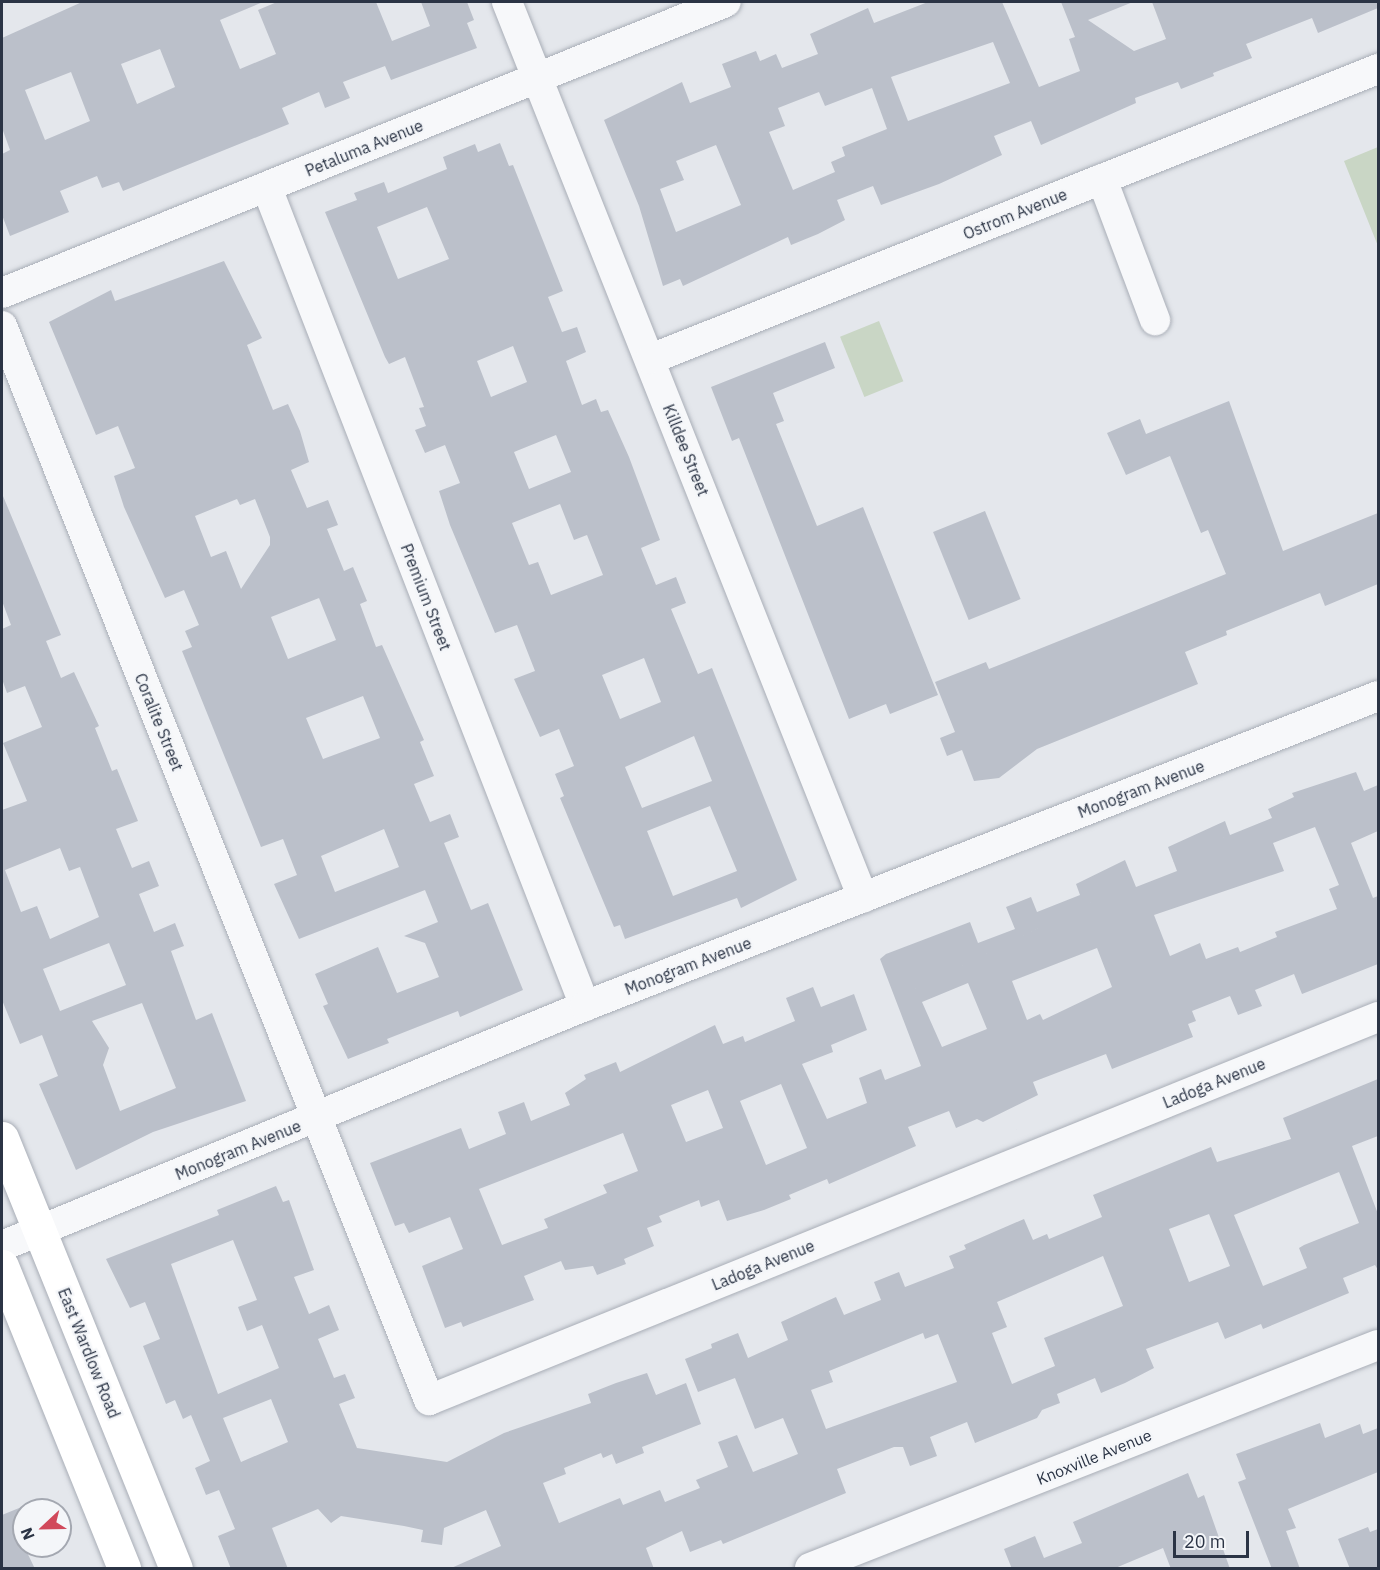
<!DOCTYPE html>
<html>
<head>
<meta charset="utf-8">
<style>
	body { margin:0 }
	#map { position:relative; width:1380px; height:1570px; overflow:hidden; background:#e4e7ec; font-family:"IBM Plex Sans",sans-serif }
	div>[style] { position:absolute }
	.green>* { inset:0; background:#c9d6c5; transform-origin:0 0 }
	.building>* { inset:0; background:#bbc0ca; transform-origin:0 0 }
	.roads { filter:drop-shadow(0 0 2px #a9aeb7) drop-shadow(0 0 2px #a9aeb7) }
	.minor>* { height:30px; margin:-15px; padding:0 15px; transform-origin:15px; border-radius:15px; background:#f7f8fa }
	.major>* { height:33px; margin:-16.5px; padding:0 16.5px; transform-origin:16.5px; border-radius:16.5px; background:#fff }
	span { translate:-50% -50%; white-space:nowrap; text-align:center; line-height:1.15; -webkit-text-stroke:4.5px #f4f6f9; paint-order:stroke }
	.street-label { font-size:16px; color:#2b3445 }
	.frame { position:absolute; inset:0; border:3px solid #2b3445; pointer-events:none }
	.north { position:absolute; left:12px; top:1498px; width:60px; height:60px; box-sizing:border-box; background:#f4f6f9; border:2px solid #a4a8b1; border-radius:50%; rotate:248deg; font-size:16px; font-weight:700; line-height:24px; text-align:center; color:#2b3445 }
	.north::after { content:''; display:block; margin:auto; width:21px; height:27px; background:#d1495b; clip-path:polygon(50% 0,100% 100%,50% 72%,0 100%) }
	.scale { position:absolute; left:1173px; top:1531px; width:76px; height:27px; box-sizing:border-box; border:3px solid #2b3445; border-top:0; padding-left:8px; font-size:18px; line-height:21px; white-space:nowrap; color:#2b3445; -webkit-text-stroke:4px #f4f6f9; paint-order:stroke }
</style>
</head>
<body>
<div id="map">
	<div class="green">
		<div style="clip-path:polygon(1378px 147px,1378px 246px,1344px 161px)"></div>
		<div style="left:879px;top:321px;width:65px;height:42px;rotate:68deg"></div>
	</div>
	<div class="building">
		<div style="clip-path:polygon(evenodd,82px 2px,263px 2px,220px 20px,240px 69px,276px 54px,258px 10px,277px 2px,376px 2px,392px 41px,430px 26px,421px 2px,467px 2px,474px 20px,467px 23px,477px 48px,391px 80px,385px 66px,343px 82px,350px 98px,325px 108px,319px 92px,282px 108px,289px 124px,123px 191px,119px 182px,102px 188px,97px 176px,60px 191px,69px 212px,10px 236px,2px 215px,2px 154px,10px 150px,2px 128px,2px 38px,82px 2px,160px 49px,175px 87px,137px 104px,121px 64px,160px 49px,82px 2px,71px 72px,90px 121px,45px 140px,25px 90px,71px 72px)"></div>
		<div style="clip-path:polygon(evenodd,928px 2px,1002px 2px,1039px 87px,1080px 71px,1069px 39px,1075px 37px,1061px 2px,1133px 2px,1088px 20px,1134px 51px,1166px 39px,1152px 2px,1378px 2px,1378px 8px,1318px 33px,1312px 18px,1246px 44px,1252px 58px,1213px 73px,1214px 76px,1181px 89px,1178px 82px,1135px 98px,1136px 103px,1041px 145px,1031px 121px,994px 136px,1002px 155px,939px 184px,881px 205px,873px 186px,837px 200px,845px 220px,818px 234px,791px 245px,788px 237px,683px 286px,680px 279px,663px 286px,639px 206px,604px 120px,682px 82px,690px 103px,731px 87px,722px 64px,756px 51px,760px 61px,776px 54px,782px 68px,818px 54px,810px 34px,868px 8px,874px 23px,928px 2px,993px 42px,1010px 83px,908px 121px,891px 77px,993px 42px,928px 2px,872px 88px,887px 129px,842px 147px,845px 156px,831px 162px,835px 172px,793px 190px,769px 132px,785px 126px,778px 108px,819px 92px,825px 106px,872px 88px,928px 2px,716px 145px,741px 205px,676px 232px,660px 189px,684px 180px,676px 161px,716px 145px)"></div>
		<div style="clip-path:polygon(evenodd,500px 143px,509px 166px,513px 165px,563px 291px,548px 297px,562px 332px,577px 327px,586px 352px,566px 361px,582px 405px,596px 399px,601px 412px,608px 410px,629px 457px,660px 540px,641px 548px,656px 585px,676px 577px,686px 603px,671px 609px,698px 674px,712px 668px,797px 880px,741px 908px,737px 898px,625px 939px,620px 925px,614px 927px,560px 798px,564px 796px,555px 774px,574px 766px,559px 729px,540px 737px,514px 679px,535px 671px,517px 625px,495px 633px,450px 525px,439px 491px,460px 483px,445px 445px,425px 453px,415px 430px,426px 426px,419px 408px,424px 407px,405px 357px,389px 364px,385px 357px,325px 212px,357px 200px,354px 193px,384px 182px,388px 193px,447px 169px,443px 157px,475px 144px,478px 152px,500px 143px,427px 207px,449px 259px,398px 279px,377px 227px,427px 207px,500px 143px,513px 346px,527px 382px,491px 397px,477px 361px,513px 346px,500px 143px,556px 435px,571px 472px,529px 489px,514px 452px,556px 435px,500px 143px,560px 504px,574px 540px,587px 535px,603px 575px,551px 595px,538px 562px,529px 565px,512px 523px,560px 504px,500px 143px,644px 658px,661px 702px,620px 719px,602px 675px,644px 658px,500px 143px,694px 736px,712px 781px,642px 808px,625px 767px,694px 736px,500px 143px,710px 806px,737px 871px,673px 896px,647px 831px,710px 806px)"></div>
		<div style="clip-path:polygon(evenodd,224px 261px,262px 338px,247px 345px,273px 410px,288px 404px,300px 431px,309px 462px,291px 470px,307px 508px,328px 500px,338px 525px,327px 529px,344px 571px,353px 567px,367px 601px,360px 604px,376px 647px,382px 645px,424px 740px,420px 742px,434px 776px,414px 784px,430px 822px,450px 814px,459px 837px,444px 843px,471px 910px,488px 903px,523px 990px,460px 1017px,458px 1011px,387px 1039px,389px 1043px,348px 1059px,323px 1006px,328px 1004px,315px 974px,378px 947px,397px 993px,439px 977px,425px 943px,404px 936px,438px 922px,425px 890px,299px 939px,274px 884px,297px 875px,283px 839px,261px 847px,182px 651px,192px 647px,185px 631px,199px 625px,184px 590px,165px 598px,124px 507px,114px 476px,135px 468px,118px 426px,96px 435px,49px 322px,111px 290px,115px 301px,224px 261px,237px 499px,240px 505px,255px 499px,270px 537px,270px 545px,241px 589px,226px 551px,211px 557px,195px 516px,237px 499px,224px 261px,319px 598px,336px 640px,288px 659px,271px 617px,319px 598px,224px 261px,363px 696px,380px 738px,323px 759px,306px 718px,363px 696px,224px 261px,384px 829px,399px 867px,335px 892px,321px 856px,384px 829px)"></div>
		<div style="clip-path:polygon(825px 342px,835px 368px,773px 393px,784px 421px,776px 424px,817px 526px,863px 507px,938px 695px,890px 714px,886px 704px,849px 719px,739px 438px,732px 441px,711px 387px)"></div>
		<div style="clip-path:polygon(1229px 401px,1283px 551px,1378px 513px,1378px 584px,1325px 606px,1320px 593px,1226px 631px,1227px 635px,1185px 652px,1198px 684px,1037px 749px,999px 778px,974px 781px,962px 750px,947px 756px,940px 738px,955px 732px,935px 682px,986px 662px,989px 669px,1226px 574px,1208px 530px,1201px 533px,1170px 456px,1126px 475px,1107px 433px,1140px 419px,1146px 434px)"></div>
		<div style="clip-path:polygon(evenodd,3px 496px,61px 635px,46px 641px,61px 678px,74px 672px,99px 726px,95px 728px,112px 771px,117px 769px,138px 821px,116px 829px,132px 868px,149px 861px,159px 886px,139px 894px,154px 932px,175px 923px,184px 946px,171px 951px,196px 1020px,212px 1013px,246px 1101px,153px 1132px,76px 1170px,39px 1084px,58px 1076px,42px 1035px,20px 1044px,2px 1000px,2px 810px,27px 801px,3px 743px,42px 727px,25px 686px,7px 693px,2px 679px,2px 629px,11px 625px,2px 601px,3px 496px,60px 848px,69px 871px,80px 867px,99px 917px,50px 939px,37px 906px,21px 912px,5px 870px,60px 848px,3px 496px,109px 943px,126px 985px,60px 1011px,43px 969px,109px 943px,3px 496px,142px 1003px,176px 1088px,120px 1111px,103px 1065px,109px 1048px,92px 1021px,142px 1003px)"></div>
		<div style="left:985px;top:511px;width:95px;height:56px;rotate:68deg"></div>
		<div style="clip-path:polygon(evenodd,1356px 772px,1364px 791px,1378px 785px,1378px 831px,1351px 843px,1373px 898px,1378px 896px,1378px 964px,1302px 994px,1294px 974px,1255px 990px,1262px 1006px,1238px 1015px,1230px 996px,1192px 1011px,1196px 1021px,1188px 1024px,1193px 1037px,1112px 1069px,1106px 1054px,1033px 1082px,1038px 1095px,983px 1122px,977px 1119px,956px 1128px,949px 1111px,908px 1127px,916px 1146px,829px 1184px,827px 1179px,789px 1195px,791px 1199px,764px 1210px,727px 1221px,719px 1200px,701px 1207px,699px 1200px,659px 1216px,662px 1222px,647px 1228px,654px 1246px,624px 1259px,626px 1264px,597px 1275px,593px 1266px,565px 1270px,561px 1261px,524px 1276px,534px 1300px,470px 1324px,463px 1327px,461px 1322px,445px 1328px,422px 1266px,463px 1249px,450px 1217px,409px 1233px,404px 1223px,395px 1226px,370px 1163px,461px 1128px,469px 1149px,506px 1134px,498px 1112px,524px 1102px,531px 1121px,570px 1105px,565px 1093px,586px 1079px,584px 1075px,616px 1062px,620px 1072px,715px 1025px,723px 1044px,743px 1036px,745px 1042px,795px 1021px,786px 998px,813px 987px,821px 1007px,854px 994px,867px 1030px,831px 1045px,833px 1052px,802px 1064px,827px 1119px,867px 1103px,859px 1078px,881px 1069px,885px 1080px,921px 1066px,880px 959px,886px 954px,970px 922px,978px 943px,1015px 929px,1006px 907px,1031px 897px,1037px 912px,1080px 895px,1076px 884px,1125px 860px,1136px 887px,1177px 871px,1168px 847px,1225px 821px,1230px 835px,1272px 818px,1268px 809px,1294px 797px,1292px 793px,1356px 772px,1315px 827px,1339px 885px,1329px 889px,1337px 909px,1275px 932px,1277px 937px,1240px 952px,1238px 947px,1206px 959px,1200px 943px,1170px 956px,1154px 915px,1284px 871px,1273px 843px,1315px 827px,1356px 772px,1097px 948px,1112px 987px,1043px 1020px,1040px 1014px,1027px 1020px,1012px 981px,1097px 948px,1356px 772px,968px 983px,987px 1029px,942px 1047px,922px 1002px,968px 983px,1356px 772px,781px 1084px,807px 1148px,766px 1165px,740px 1101px,781px 1084px,1356px 772px,708px 1090px,723px 1128px,686px 1142px,671px 1105px,708px 1090px,1356px 772px,623px 1133px,638px 1171px,603px 1185px,607px 1193px,544px 1219px,548px 1228px,502px 1245px,479px 1189px,623px 1133px)"></div>
		<div style="clip-path:polygon(evenodd,1378px 1079px,1378px 1136px,1352px 1146px,1378px 1214px,1378px 1270px,1375px 1265px,1343px 1278px,1349px 1293px,1263px 1329px,1261px 1324px,1225px 1339px,1218px 1322px,1146px 1349px,1154px 1368px,1125px 1383px,1101px 1393px,1095px 1378px,1057px 1394px,1060px 1403px,1042px 1410px,1037px 1418px,975px 1443px,967px 1422px,930px 1437px,937px 1456px,910px 1466px,903px 1447px,894px 1447px,837px 1469px,846px 1493px,723px 1544px,721px 1540px,690px 1552px,682px 1531px,646px 1548px,654px 1569px,449px 1569px,501px 1546px,486px 1510px,444px 1528px,442px 1545px,421px 1542px,423px 1530px,404px 1526px,341px 1516px,331px 1523px,318px 1509px,272px 1528px,288px 1569px,231px 1569px,218px 1536px,235px 1529px,219px 1490px,206px 1495px,195px 1468px,210px 1461px,191px 1415px,183px 1419px,175px 1400px,166px 1404px,143px 1346px,160px 1339px,145px 1302px,130px 1308px,106px 1259px,219px 1215px,217px 1210px,276px 1186px,283px 1202px,289px 1200px,314px 1270px,294px 1277px,309px 1314px,329px 1305px,339px 1330px,318px 1339px,334px 1378px,345px 1374px,355px 1398px,339px 1404px,357px 1448px,447px 1462px,504px 1433px,591px 1403px,588px 1394px,616px 1383px,647px 1373px,656px 1395px,686px 1383px,701px 1424px,642px 1447px,644px 1453px,616px 1464px,612px 1454px,603px 1458px,601px 1453px,564px 1468px,566px 1474px,543px 1483px,559px 1523px,620px 1498px,623px 1505px,660px 1490px,665px 1502px,700px 1488px,696px 1480px,728px 1467px,718px 1442px,737px 1435px,753px 1472px,798px 1454px,783px 1418px,755px 1429px,735px 1378px,698px 1392px,685px 1359px,712px 1348px,711px 1344px,738px 1333px,748px 1358px,788px 1340px,781px 1322px,836px 1297px,844px 1315px,881px 1300px,874px 1282px,899px 1272px,905px 1287px,954px 1268px,949px 1256px,966px 1249px,964px 1245px,1024px 1219px,1033px 1240px,1047px 1234px,1049px 1239px,1102px 1217px,1093px 1195px,1211px 1147px,1217px 1162px,1291px 1139px,1283px 1118px,1378px 1079px,1339px 1172px,1359px 1223px,1304px 1245px,1299px 1248px,1307px 1268px,1263px 1286px,1234px 1215px,1339px 1172px,1378px 1079px,1209px 1214px,1230px 1266px,1189px 1282px,1169px 1229px,1209px 1214px,1378px 1079px,233px 1240px,257px 1300px,238px 1307px,247px 1331px,262px 1325px,279px 1368px,218px 1394px,171px 1264px,233px 1240px,1378px 1079px,1103px 1256px,1123px 1306px,1044px 1338px,1055px 1366px,1012px 1384px,992px 1333px,1007px 1327px,997px 1302px,1103px 1256px,1378px 1079px,923px 1333px,925px 1339px,938px 1334px,957px 1382px,826px 1429px,811px 1390px,833px 1382px,829px 1371px,923px 1333px,1378px 1079px,271px 1399px,288px 1442px,241px 1462px,223px 1418px,271px 1399px)"></div>
		<div style="clip-path:polygon(1320px 1423px,1325px 1438px,1360px 1424px,1363px 1434px,1378px 1428px,1378px 1472px,1288px 1509px,1296px 1528px,1286px 1531px,1300px 1569px,1272px 1569px,1238px 1482px,1246px 1479px,1236px 1454px)"></div>
		<div style="clip-path:polygon(1188px 1473px,1198px 1498px,1204px 1495px,1230px 1569px,1171px 1569px,1163px 1548px,1113px 1569px,1012px 1569px,1004px 1549px,1035px 1536px,1044px 1558px,1082px 1543px,1073px 1522px)"></div>
		<div style="clip-path:polygon(24px 1506px,24px 1546px,35px 1569px,2px 1569px,2px 1515px)"></div>
		<div style="clip-path:polygon(1368px 1527px,1370px 1532px,1378px 1529px,1378px 1569px,1350px 1569px,1338px 1539px)"></div>
	</div>
	<div class="roads">
		<div class="minor">
			<div style="left:507px;top:2px;width:964px;rotate:68.33deg"></div>
			<div style="left:1102px;top:179px;width:151px;rotate:69.4deg"></div>
			<div style="left:267px;top:188px;width:878px;rotate:68.76deg"></div>
			<div style="left:2px;top:293px;width:780px;rotate:-21.9deg"></div>
			<div style="left:2px;top:326px;width:1156px;rotate:68.32deg"></div>
			<div style="left:429px;top:1400px;width:1023px;rotate:-21.98deg"></div>
			<div style="left:651px;top:359px;width:783px;rotate:-21.75deg"></div>
			<div style="left:2px;top:1246px;width:630px;rotate:-22.38deg"></div>
			<div style="left:585px;top:1006px;width:851px;rotate:-21.35deg"></div>
			<div style="left:810px;top:1568px;width:610px;rotate:-21.44deg"></div>
		</div>
		<div class="major">
			<div style="left:2px;top:1138px;width:464px;rotate:68deg"></div>
			<div style="left:2px;top:1266px;width:326px;rotate:68deg"></div>
		</div>
	</div>
	<div class="street-label">
		<span style="left:364px;top:148px;rotate:-22deg">Petaluma Avenue</span>
		<span style="left:1015px;top:214px;rotate:-22deg">Ostrom Avenue</span>
		<span style="left:686px;top:450px;rotate:68deg">Killdee Street</span>
		<span style="left:426px;top:597px;rotate:69deg">Premium Street</span>
		<span style="left:159px;top:722px;rotate:68deg">Coralite Street</span>
		<span style="left:1141px;top:789px;rotate:-21deg">Monogram Avenue</span>
		<span style="left:688px;top:966px;rotate:-21deg">Monogram Avenue</span>
		<span style="left:1214px;top:1083px;rotate:-22deg">Ladoga Avenue</span>
		<span style="left:238px;top:1150px;rotate:-22deg">Monogram Avenue</span>
		<span style="left:763px;top:1265px;rotate:-22deg">Ladoga Avenue</span>
		<span style="left:89px;top:1353px;rotate:68deg">East Wardlow Road</span>
		<span style="left:1094px;top:1457px;rotate:-22deg">Knoxville Avenue</span>
	</div>
	<div class="frame"></div>
	<div class="north">N</div>
	<div class="scale">20 m</div>
</div>
</body>
</html>
